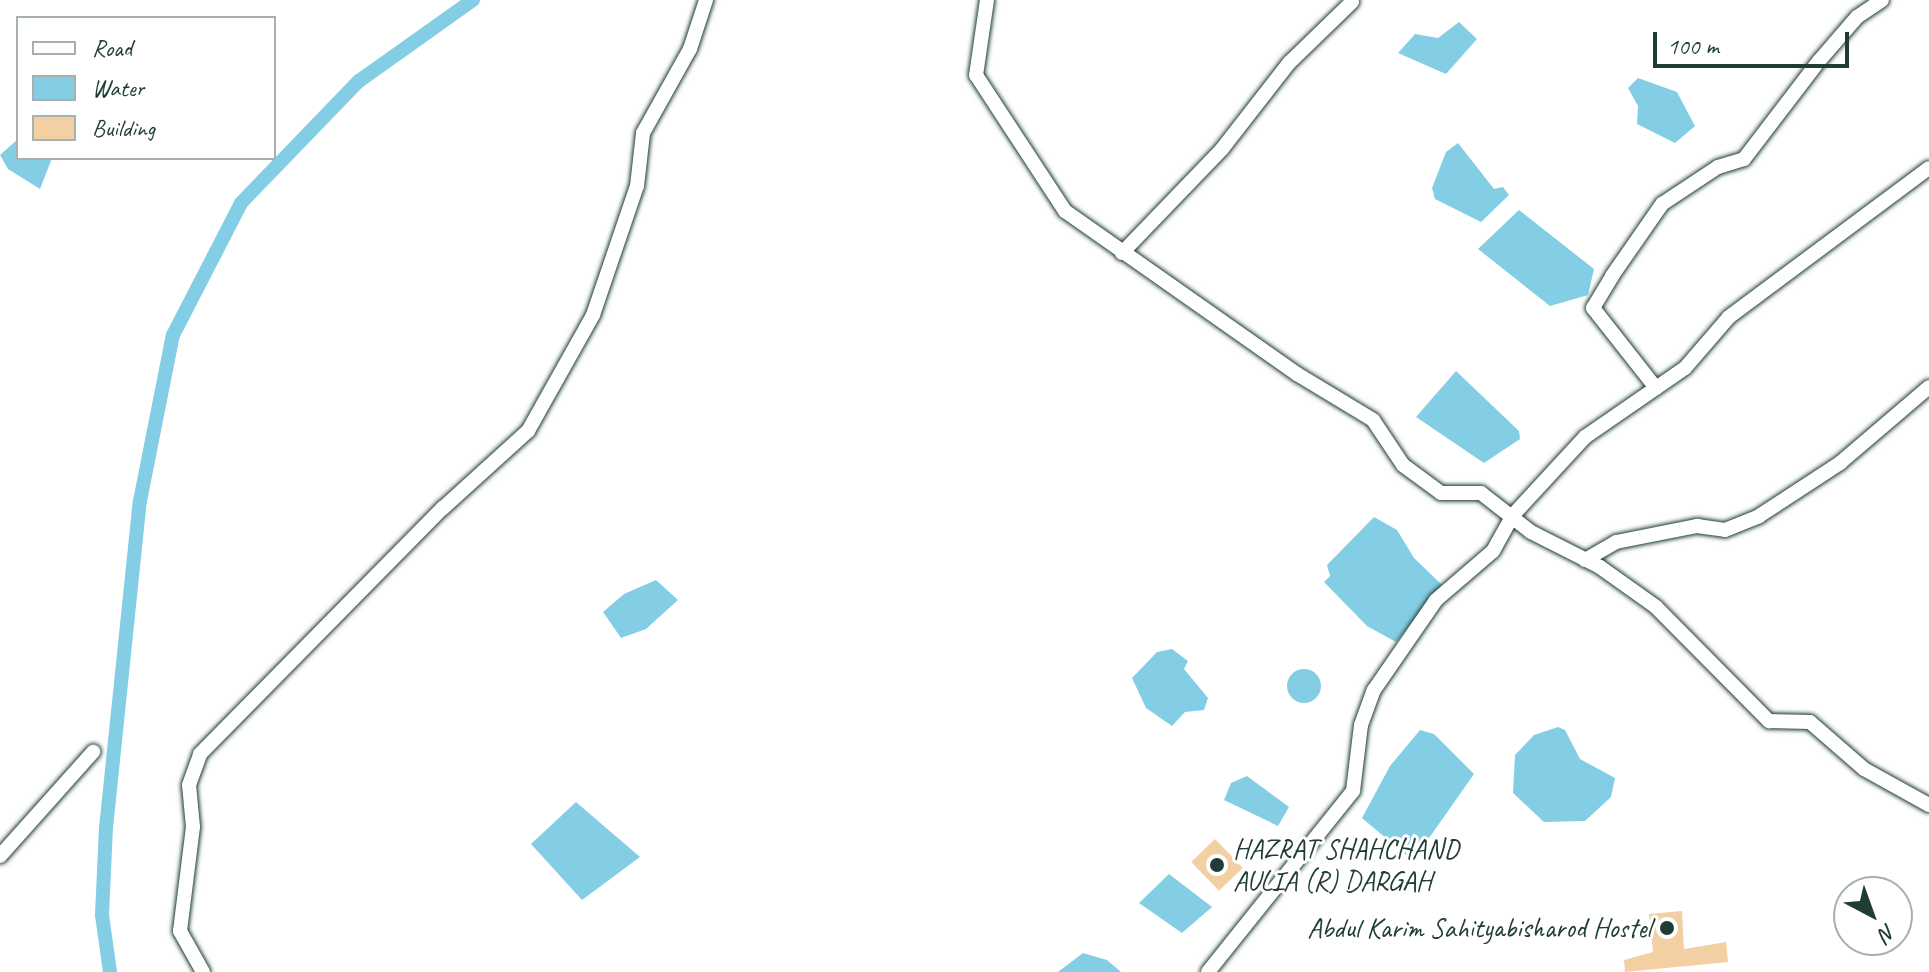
<!DOCTYPE html>
<html>
<head>
<meta charset="utf-8">
<style>
	body { margin:0 }
	#map { position:relative; width:1929px; height:972px; overflow:hidden; background:#fff; font-family:Caveat,sans-serif }
	div>[style] { position:absolute }
	.water>* { inset:0; background:#84cee5 }
	.round { border-radius:50% }
	.canal>* { height:14px; margin:-7px; padding:0 7px; transform-origin:7px; border-radius:7px; background:#84cee5 }
	.building>* { inset:0; background:#f2d0a3; transform-origin:0 0 }
	.roads { filter:drop-shadow(0 0 2px #1f3d34) drop-shadow(0 0 2px #1f3d34) }
	.minor>* { height:14px; margin:-7px; padding:0 7px; transform-origin:7px; border-radius:7px; background:#fff }
	.dots>* { width:22px; height:22px; translate:-50% -50%; box-sizing:border-box; border:4px solid #fff; border-radius:50% }
	span { translate:-50% -50%; white-space:nowrap; text-align:center; line-height:1.15; -webkit-text-stroke:6px #fff; paint-order:stroke }
	.poi-label { font-size:28px; color:#1f3d34 }
	.left { translate:0 -50%; text-align:left }
	.right { translate:-100% -50%; text-align:right }
	.legend { position:absolute; left:16px; top:16px; width:260px; height:144px; box-sizing:border-box; background:#fff; border:2px solid #a5b1ae; margin:0; padding:10px 14px; list-style:none; font-size:24px; color:#1f3d34 }
	.legend li { display:flex; align-items:center; gap:16px; height:40px }
	.legend b { width:40px; border:2px solid #a5b1ae }
	.north { position:absolute; left:1833px; top:876px; width:80px; height:80px; box-sizing:border-box; background:#fff; border:2px solid #a5b1ae; border-radius:50%; rotate:139deg; font-size:22px; font-weight:700; line-height:32px; text-align:center; color:#1f3d34 }
	.north::after { content:''; display:block; margin:auto; width:28px; height:36px; background:#1f3d34; clip-path:polygon(50% 0,100% 100%,50% 72%,0 100%) }
	.scale { position:absolute; left:1653px; top:32px; width:196px; height:36px; box-sizing:border-box; border:4px solid #1f3d34; border-top:0; padding-left:10px; font-size:24px; line-height:28px; white-space:nowrap; color:#1f3d34; -webkit-text-stroke:6px #fff; paint-order:stroke }
</style>
</head>
<body>
<div id="map">
	<div class="water">
		<div style="clip-path:polygon(1459px 22px,1477px 39px,1446px 74px,1398px 53px,1415px 34px,1438px 38px)"></div>
		<div style="clip-path:polygon(1638px 78px,1677px 92px,1695px 126px,1675px 143px,1637px 124px,1638px 106px,1628px 88px)"></div>
		<div style="clip-path:polygon(18px 139px,18px 158px,52px 158px,40px 189px,8px 169px,0 155px)"></div>
		<div style="clip-path:polygon(1458px 143px,1494px 189px,1503px 187px,1509px 195px,1481px 222px,1435px 199px,1432px 188px,1446px 152px)"></div>
		<div style="clip-path:polygon(1519px 210px,1594px 269px,1588px 295px,1550px 306px,1478px 249px)"></div>
		<div style="clip-path:polygon(1456px 371px,1519px 431px,1520px 439px,1484px 463px,1416px 417px)"></div>
		<div style="clip-path:polygon(1374px 517px,1397px 530px,1414px 558px,1442px 585px,1396px 642px,1367px 626px,1324px 582px,1330px 576px,1327px 565px)"></div>
		<div style="clip-path:polygon(656px 580px,678px 600px,646px 629px,621px 638px,603px 612px,624px 594px)"></div>
		<div style="clip-path:polygon(1172px 649px,1188px 661px,1184px 669px,1208px 698px,1204px 710px,1185px 712px,1172px 726px,1146px 708px,1132px 678px,1157px 652px)"></div>
		<div class="round" style="left:1287px;top:669px;width:34px;height:34px"></div>
		<div style="clip-path:polygon(1558px 727px,1565px 730px,1580px 759px,1615px 778px,1611px 797px,1585px 821px,1544px 822px,1513px 793px,1515px 755px,1534px 735px)"></div>
		<div style="clip-path:polygon(1420px 730px,1434px 734px,1474px 774px,1413px 861px,1362px 818px,1390px 766px)"></div>
		<div style="clip-path:polygon(1247px 776px,1289px 807px,1278px 826px,1224px 800px,1231px 783px)"></div>
		<div style="clip-path:polygon(576px 802px,640px 857px,582px 900px,531px 844px)"></div>
		<div style="clip-path:polygon(1169px 874px,1212px 907px,1182px 933px,1139px 903px)"></div>
		<div style="clip-path:polygon(1083px 953px,1107px 960px,1121px 972px,1058px 972px)"></div>
	</div>
	<div class="canal">
		<div style="left:110px;top:972px;width:58px;rotate:-98deg"></div>
		<div style="left:102px;top:915px;width:87px;rotate:-87.4deg"></div>
		<div style="left:106px;top:828px;width:329px;rotate:-84.1deg"></div>
		<div style="left:140px;top:501px;width:169px;rotate:-78.8deg"></div>
		<div style="left:173px;top:335px;width:148px;rotate:-62.7deg"></div>
		<div style="left:241px;top:203px;width:170px;rotate:-46deg"></div>
		<div style="left:359px;top:81px;width:140px;rotate:-35.4deg"></div>
	</div>
	<div class="building">
		<div style="left:1215px;top:839px;width:40px;height:33px;rotate:46deg"></div>
		<div style="clip-path:polygon(1682px 911px,1684px 949px,1726px 942px,1728px 962px,1625px 972px,1624px 960px,1653px 952px,1649px 914px)"></div>
	</div>
	<div class="roads">
		<div class="minor">
			<div style="left:987px;top:0;width:76px;rotate:98.3deg"></div>
			<div style="left:976px;top:75px;width:163px;rotate:56.8deg"></div>
			<div style="left:1065px;top:211px;width:284px;rotate:35.1deg"></div>
			<div style="left:1297px;top:374px;width:89px;rotate:31.2deg"></div>
			<div style="left:1373px;top:420px;width:54px;rotate:56.3deg"></div>
			<div style="left:1403px;top:465px;width:47px;rotate:36.4deg"></div>
			<div style="left:1441px;top:493px;width:40px"></div>
			<div style="left:1481px;top:493px;width:63px;rotate:38deg"></div>
			<div style="left:1531px;top:532px;width:77px;rotate:26.9deg"></div>
			<div style="left:1600px;top:567px;width:69px;rotate:35.5deg"></div>
			<div style="left:1656px;top:607px;width:161px;rotate:45.3deg"></div>
			<div style="left:1769px;top:721px;width:41px;rotate:1.4deg"></div>
			<div style="left:1810px;top:722px;width:72px;rotate:41deg"></div>
			<div style="left:1864px;top:769px;width:74px;rotate:29deg"></div>
			<div style="left:1122px;top:253px;width:144px;rotate:-46.1deg"></div>
			<div style="left:1222px;top:149px;width:109px;rotate:-52.1deg"></div>
			<div style="left:1289px;top:63px;width:88px;rotate:-44.1deg"></div>
			<div style="left:1656px;top:388px;width:102px;rotate:-128.2deg"></div>
			<div style="left:1593px;top:308px;width:37px;rotate:-59deg"></div>
			<div style="left:1612px;top:276px;width:88px;rotate:-55.2deg"></div>
			<div style="left:1662px;top:204px;width:67px;rotate:-33.5deg"></div>
			<div style="left:1718px;top:167px;width:27px;rotate:-17deg"></div>
			<div style="left:1744px;top:159px;width:123px;rotate:-52.6deg"></div>
			<div style="left:1819px;top:61px;width:58px;rotate:-49.2deg"></div>
			<div style="left:1857px;top:17px;width:30px;rotate:-34deg"></div>
			<div style="left:1585px;top:560px;width:36px;rotate:-30deg"></div>
			<div style="left:1616px;top:542px;width:83px;rotate:-11.2deg"></div>
			<div style="left:1697px;top:526px;width:28px;rotate:8deg"></div>
			<div style="left:1725px;top:530px;width:37px;rotate:-22deg"></div>
			<div style="left:1759px;top:516px;width:97px;rotate:-33.2deg"></div>
			<div style="left:1840px;top:463px;width:117px;rotate:-40.5deg"></div>
			<div style="left:0;top:856px;width:140px;rotate:-48.2deg"></div>
			<div style="left:203px;top:972px;width:47px;rotate:-119.3deg"></div>
			<div style="left:180px;top:931px;width:105px;rotate:-82.9deg"></div>
			<div style="left:193px;top:827px;width:42px;rotate:-95.4deg"></div>
			<div style="left:189px;top:785px;width:33px;rotate:-70deg"></div>
			<div style="left:200px;top:754px;width:346px;rotate:-45.4deg"></div>
			<div style="left:443px;top:508px;width:115px;rotate:-42.2deg"></div>
			<div style="left:528px;top:431px;width:133px;rotate:-60.7deg"></div>
			<div style="left:593px;top:315px;width:136px;rotate:-71.2deg"></div>
			<div style="left:637px;top:186px;width:53px;rotate:-83.5deg"></div>
			<div style="left:643px;top:133px;width:96px;rotate:-60.8deg"></div>
			<div style="left:690px;top:49px;width:52px;rotate:-71.9deg"></div>
			<div style="left:1208px;top:972px;width:232px;rotate:-51.3deg"></div>
			<div style="left:1353px;top:791px;width:66px;rotate:-83.1deg"></div>
			<div style="left:1361px;top:725px;width:37px;rotate:-70deg"></div>
			<div style="left:1374px;top:690px;width:109px;rotate:-55.4deg"></div>
			<div style="left:1436px;top:600px;width:75px;rotate:-40.7deg"></div>
			<div style="left:1493px;top:551px;width:41px;rotate:-60.9deg"></div>
			<div style="left:1513px;top:515px;width:106px;rotate:-47.3deg"></div>
			<div style="left:1585px;top:437px;width:121px;rotate:-34.6deg"></div>
			<div style="left:1685px;top:368px;width:67px;rotate:-49.2deg"></div>
			<div style="left:1729px;top:317px;width:249px;rotate:-36.7deg"></div>
		</div>
	</div>
	<div class="dots">
		<div style="left:1217px;top:865px;background:#1f3d34"></div>
		<div style="left:1667px;top:928px;background:#1f3d34"></div>
	</div>
	<div class="poi-label">
		<span class="left" style="left:1233px;top:865px">HAZRAT SHAHCHAND<br>AULIA (R) DARGAH</span>
		<span class="right" style="left:1651px;top:928px">Abdul Karim Sahityabisharod Hostel</span>
	</div>
	<ul class="legend">
	<li><b style="height:10px;background:#fff"></b>Road</li>
	<li><b style="height:22px;background:#84cee5"></b>Water</li>
	<li><b style="height:22px;background:#f2d0a3"></b>Building</li>
	</ul>
	<div class="north">N</div>
	<div class="scale">100 m</div>
</div>
</body>
</html>
